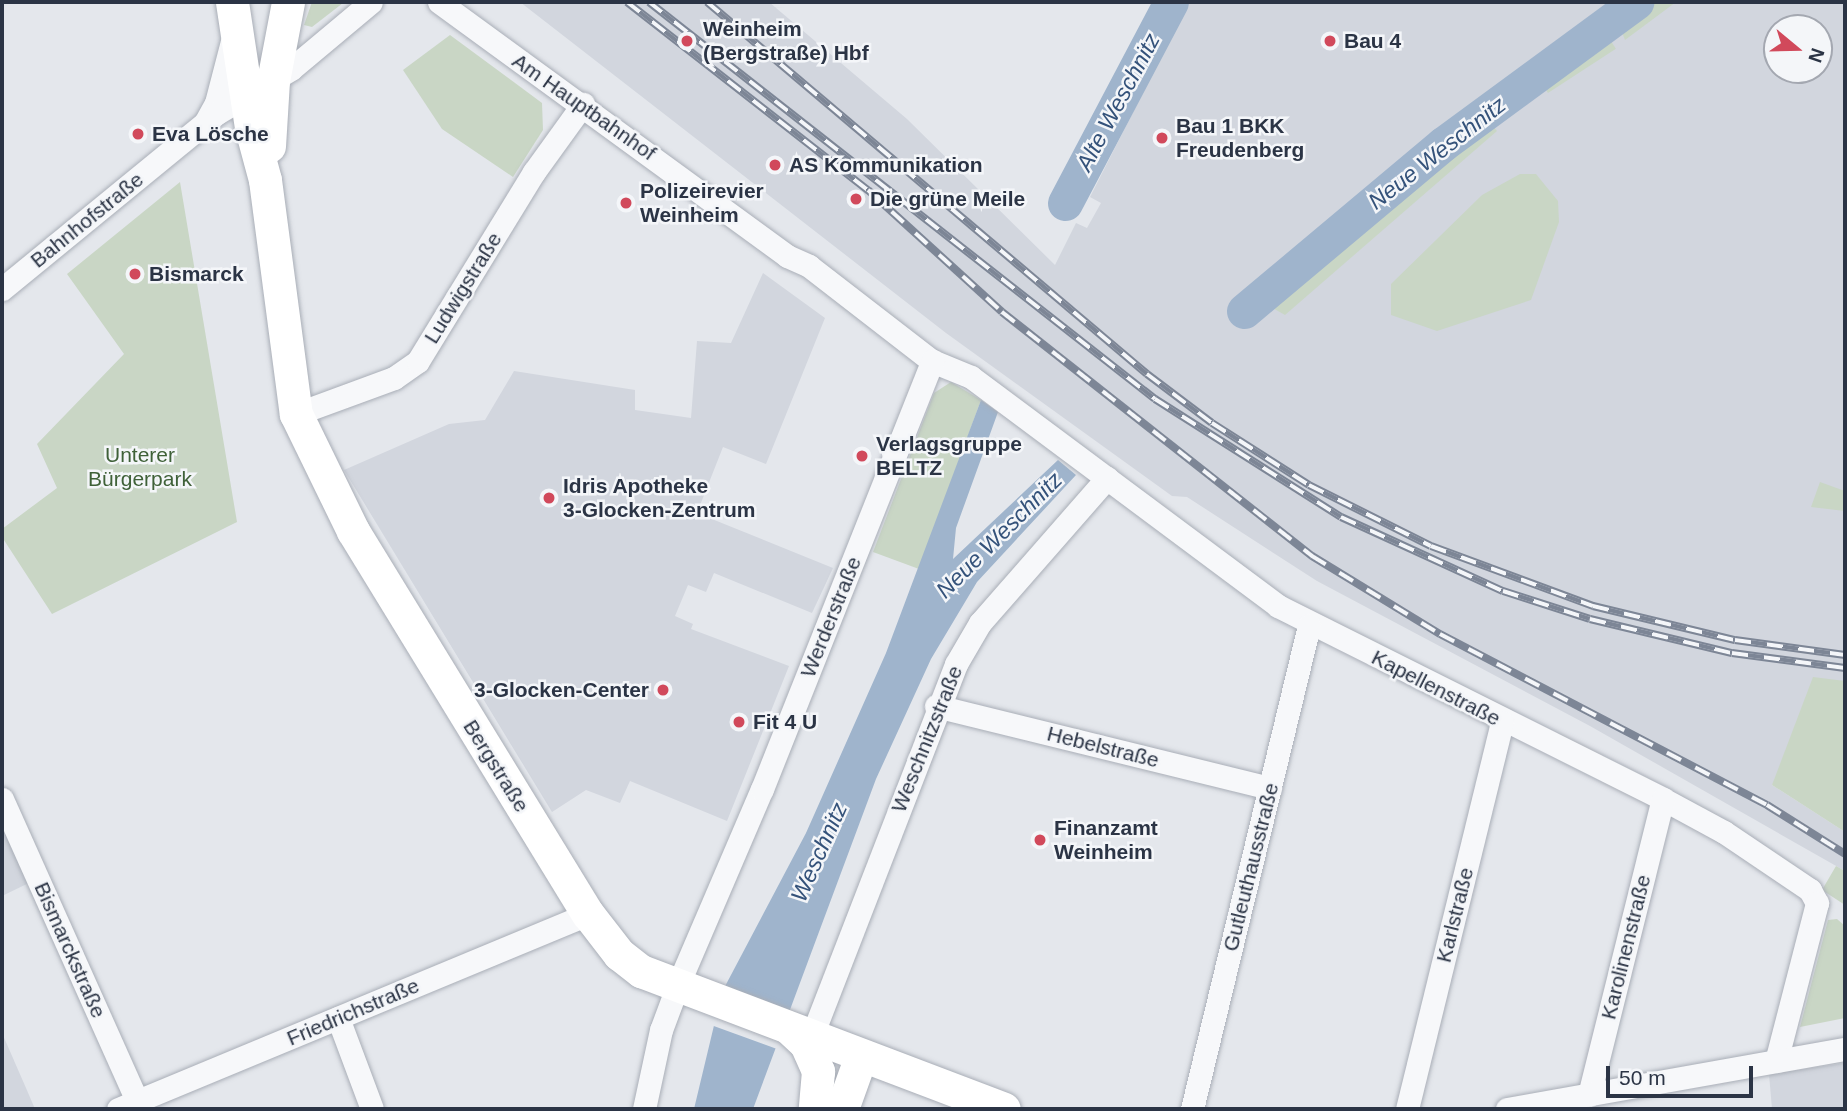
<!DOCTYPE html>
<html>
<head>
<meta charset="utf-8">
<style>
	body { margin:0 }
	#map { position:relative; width:1847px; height:1111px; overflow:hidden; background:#e4e7ec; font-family:Helvetica,sans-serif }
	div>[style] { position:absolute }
	.built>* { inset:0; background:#d2d6de }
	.green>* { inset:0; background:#c9d6c5; transform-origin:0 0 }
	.water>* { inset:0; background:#9fb4cc }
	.pier>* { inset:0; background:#e4e7ec }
	.river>* { height:35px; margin:-17.5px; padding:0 17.5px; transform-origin:17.5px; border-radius:17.5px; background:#9fb4cc }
	.roads { filter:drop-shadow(0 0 2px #a9aeb7) drop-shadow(0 0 2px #a9aeb7) }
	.street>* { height:23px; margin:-11.5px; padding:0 11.5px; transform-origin:11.5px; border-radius:11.5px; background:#f7f8fa }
	.secondary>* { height:33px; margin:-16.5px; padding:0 16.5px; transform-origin:16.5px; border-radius:16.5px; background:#fff }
	.rail>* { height:8px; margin-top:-4px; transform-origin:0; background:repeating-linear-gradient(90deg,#f4f6f9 0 16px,#7d8696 0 32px); box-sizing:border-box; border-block:2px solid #7d8696 }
	.dots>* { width:19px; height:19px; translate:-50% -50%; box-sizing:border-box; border:4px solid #f4f6f9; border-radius:50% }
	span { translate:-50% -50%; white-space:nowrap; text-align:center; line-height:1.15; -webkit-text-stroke:5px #f4f6f9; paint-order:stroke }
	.poi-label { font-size:21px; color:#2b3445; font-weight:700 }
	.left { translate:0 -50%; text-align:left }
	.right { translate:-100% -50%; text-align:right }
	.street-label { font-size:21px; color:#2b3445 }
	.park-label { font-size:21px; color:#3f6138 }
	.water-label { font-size:23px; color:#34527a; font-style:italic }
	.frame { position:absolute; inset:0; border:4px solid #2b3445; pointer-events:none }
	.north { position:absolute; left:1763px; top:14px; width:70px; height:70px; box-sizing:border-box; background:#f4f6f9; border:2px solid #a4a8b1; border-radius:50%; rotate:109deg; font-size:19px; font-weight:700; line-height:28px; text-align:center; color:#2b3445 }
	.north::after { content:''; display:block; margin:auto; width:24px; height:32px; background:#d1495b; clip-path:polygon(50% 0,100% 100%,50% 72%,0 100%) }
	.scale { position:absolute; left:1606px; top:1066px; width:147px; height:32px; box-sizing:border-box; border:4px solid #2b3445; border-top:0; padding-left:9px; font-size:21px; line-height:24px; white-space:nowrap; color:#2b3445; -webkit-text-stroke:5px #f4f6f9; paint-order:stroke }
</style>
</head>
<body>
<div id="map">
	<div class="built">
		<div style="clip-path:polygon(evenodd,520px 2px,769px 2px,907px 119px,1055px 265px,1076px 223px,1087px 228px,1101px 203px,1090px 197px,1189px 2px,1845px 2px,1845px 682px,1772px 785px,1845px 832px,1845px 871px,1590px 726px,1317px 581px,1187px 497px,1172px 496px,946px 333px,520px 2px,1777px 28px,1819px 28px,1819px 70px,1777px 70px,1777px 28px)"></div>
		<div style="clip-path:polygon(763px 273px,825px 318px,766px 464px,723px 447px,697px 513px,833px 568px,812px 613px,714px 573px,706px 592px,688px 585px,675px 616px,693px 624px,691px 629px,789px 666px,727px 821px,630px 781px,620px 803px,586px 790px,552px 812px,344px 470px,449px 424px,485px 420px,514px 371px,635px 390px,635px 410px,691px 418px,697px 341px,731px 343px)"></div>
		<div style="clip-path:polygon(2px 810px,33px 881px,2px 896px)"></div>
		<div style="clip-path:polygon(2px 1033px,26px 1088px,35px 1109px,2px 1109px)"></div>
		<div style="clip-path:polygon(1845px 1063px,1845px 1109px,1772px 1109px,1769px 1074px)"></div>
	</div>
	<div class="green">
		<div style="clip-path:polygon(312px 2px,342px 2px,343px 3px,312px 27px,304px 25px)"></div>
		<div style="clip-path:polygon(1656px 2px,1676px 2px,1625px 40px,1620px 27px)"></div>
		<div style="left:1605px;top:32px;width:20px;height:81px;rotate:57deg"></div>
		<div style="clip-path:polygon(450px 35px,542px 103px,543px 130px,513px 177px,442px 129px,403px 70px)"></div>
		<div style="clip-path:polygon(1487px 119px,1497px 131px,1285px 315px,1262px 302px)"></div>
		<div style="clip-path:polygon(1520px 174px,1536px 174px,1558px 201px,1559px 222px,1531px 300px,1437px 331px,1391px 315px,1391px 284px,1482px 195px)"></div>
		<div style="clip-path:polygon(180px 182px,237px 522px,52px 614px,2px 537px,2px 529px,57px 488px,37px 444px,124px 354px,67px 274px)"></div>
		<div style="clip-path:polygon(951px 382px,981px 400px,919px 569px,873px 552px,934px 393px)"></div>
		<div style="clip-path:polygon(1820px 482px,1845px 491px,1845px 511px,1811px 507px)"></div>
		<div style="clip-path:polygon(1813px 677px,1845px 681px,1845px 832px,1772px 785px)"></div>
		<div style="clip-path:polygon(1836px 866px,1845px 871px,1845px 905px,1822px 890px)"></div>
		<div style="clip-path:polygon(1837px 919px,1845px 926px,1845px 1018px,1800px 1027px,1828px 920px)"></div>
	</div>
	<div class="water">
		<div style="clip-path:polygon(981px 400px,998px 412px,956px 528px,953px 559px,1058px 460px,1076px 475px,977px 582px,931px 659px,876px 779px,753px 1109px,694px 1109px,722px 992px,806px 833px,886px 653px)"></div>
	</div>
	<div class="pier">
		<div style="clip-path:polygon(719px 991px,790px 1011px,777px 1049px,711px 1025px)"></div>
	</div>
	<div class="river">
		<div style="left:1065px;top:203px;width:227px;rotate:-62.2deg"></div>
		<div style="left:1244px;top:311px;width:260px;rotate:-40deg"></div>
		<div style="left:1443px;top:144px;width:240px;rotate:-36.3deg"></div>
	</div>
	<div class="roads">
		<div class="street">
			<div style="left:439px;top:2px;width:431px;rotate:36.1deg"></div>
			<div style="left:787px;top:256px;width:24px;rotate:24deg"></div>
			<div style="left:809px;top:266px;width:155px;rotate:37.7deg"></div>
			<div style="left:932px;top:361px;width:42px;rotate:22.3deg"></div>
			<div style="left:971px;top:377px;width:383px;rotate:36.7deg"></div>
			<div style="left:1278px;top:606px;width:431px;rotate:26.6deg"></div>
			<div style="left:1663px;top:799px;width:69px;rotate:28.4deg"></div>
			<div style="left:1724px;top:832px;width:104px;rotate:34deg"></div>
			<div style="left:1810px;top:890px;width:15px;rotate:62deg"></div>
			<div style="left:1817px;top:903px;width:163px;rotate:104.5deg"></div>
			<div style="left:206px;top:121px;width:21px;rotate:-61deg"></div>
			<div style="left:216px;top:103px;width:64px;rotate:-75.5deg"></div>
			<div style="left:2px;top:289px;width:278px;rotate:-39.3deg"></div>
			<div style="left:217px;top:113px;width:86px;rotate:-30.7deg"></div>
			<div style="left:291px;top:69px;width:104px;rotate:-39.9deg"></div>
			<div style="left:296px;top:414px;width:104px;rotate:-20.2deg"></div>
			<div style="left:394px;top:378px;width:29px;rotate:-35deg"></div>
			<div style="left:418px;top:361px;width:222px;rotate:-58.5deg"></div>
			<div style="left:534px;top:172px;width:84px;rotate:-54.2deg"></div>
			<div style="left:936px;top:706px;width:344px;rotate:13.8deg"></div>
			<div style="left:2px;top:799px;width:331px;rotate:65.9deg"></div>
			<div style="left:338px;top:1018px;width:97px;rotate:69.5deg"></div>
			<div style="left:811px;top:1038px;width:401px;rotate:-68.8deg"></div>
			<div style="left:956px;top:664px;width:48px;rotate:-59.7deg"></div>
			<div style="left:980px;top:623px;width:193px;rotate:-48.8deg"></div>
			<div style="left:1589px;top:1095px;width:305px;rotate:-76deg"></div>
			<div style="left:118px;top:1109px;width:509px;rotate:-22.53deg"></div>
			<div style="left:644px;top:1109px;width:81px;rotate:-77.9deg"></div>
			<div style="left:661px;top:1030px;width:46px;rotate:-69.6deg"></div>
			<div style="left:677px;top:987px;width:215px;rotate:-66.8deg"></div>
			<div style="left:762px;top:789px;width:461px;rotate:-68.3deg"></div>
			<div style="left:1192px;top:1109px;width:498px;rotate:-76.4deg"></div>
			<div style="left:1407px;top:1109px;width:398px;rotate:-76.2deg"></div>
			<div style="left:1507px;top:1109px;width:343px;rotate:-10.1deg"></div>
		</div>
		<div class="secondary">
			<div style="left:232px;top:2px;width:127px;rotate:81.4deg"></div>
			<div style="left:251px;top:128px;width:54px;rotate:74.9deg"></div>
			<div style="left:265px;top:180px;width:236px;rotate:82.5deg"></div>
			<div style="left:296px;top:414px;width:130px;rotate:64deg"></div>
			<div style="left:353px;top:531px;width:449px;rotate:58.5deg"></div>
			<div style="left:588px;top:914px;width:51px;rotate:52.2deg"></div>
			<div style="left:619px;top:954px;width:28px;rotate:38deg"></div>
			<div style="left:641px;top:971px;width:388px;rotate:20.8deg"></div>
			<div style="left:269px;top:146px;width:65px;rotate:-86.5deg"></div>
			<div style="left:273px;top:81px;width:80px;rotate:-79.2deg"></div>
			<div style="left:790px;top:1029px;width:22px;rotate:43deg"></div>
			<div style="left:806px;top:1044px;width:30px;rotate:66deg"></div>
			<div style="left:818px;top:1071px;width:38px;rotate:95deg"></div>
			<div style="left:842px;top:1109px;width:56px;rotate:-70.3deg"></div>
		</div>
	</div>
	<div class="rail">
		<div style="left:627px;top:2px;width:306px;rotate:38deg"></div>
		<div style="left:868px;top:190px;width:181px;rotate:42.3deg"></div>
		<div style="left:1002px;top:312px;width:395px;rotate:38.2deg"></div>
		<div style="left:1312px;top:556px;width:150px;rotate:31.4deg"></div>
		<div style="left:1440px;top:634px;width:369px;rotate:27.6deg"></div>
		<div style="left:1767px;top:805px;width:92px;rotate:32.1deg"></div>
		<div style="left:649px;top:2px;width:643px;rotate:38.12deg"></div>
		<div style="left:1155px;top:399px;width:220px;rotate:32.4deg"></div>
		<div style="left:1341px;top:517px;width:178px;rotate:24.6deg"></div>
		<div style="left:1503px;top:591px;width:91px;rotate:17.8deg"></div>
		<div style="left:1590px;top:619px;width:146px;rotate:13.5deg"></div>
		<div style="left:1732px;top:653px;width:114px;rotate:7.6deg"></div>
		<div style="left:707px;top:2px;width:576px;rotate:40.21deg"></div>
		<div style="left:1147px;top:374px;width:81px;rotate:37deg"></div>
		<div style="left:1212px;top:423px;width:115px;rotate:32.6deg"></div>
		<div style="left:1309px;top:485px;width:136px;rotate:26.6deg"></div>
		<div style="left:1431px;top:546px;width:173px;rotate:20.3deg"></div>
		<div style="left:1593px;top:606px;width:146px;rotate:13.5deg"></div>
		<div style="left:1735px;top:640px;width:111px;rotate:7.8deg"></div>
	</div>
	<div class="dots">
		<div style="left:687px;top:41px;background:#d1495b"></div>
		<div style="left:1330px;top:41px;background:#d1495b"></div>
		<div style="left:138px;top:134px;background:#d1495b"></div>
		<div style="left:1162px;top:138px;background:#d1495b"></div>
		<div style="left:775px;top:165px;background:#d1495b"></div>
		<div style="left:856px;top:199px;background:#d1495b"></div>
		<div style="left:626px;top:203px;background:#d1495b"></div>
		<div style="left:135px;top:274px;background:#d1495b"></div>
		<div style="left:862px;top:456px;background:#d1495b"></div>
		<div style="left:549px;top:498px;background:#d1495b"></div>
		<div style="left:663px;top:690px;background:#d1495b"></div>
		<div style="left:739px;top:722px;background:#d1495b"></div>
		<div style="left:1040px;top:840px;background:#d1495b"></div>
	</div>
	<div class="poi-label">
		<span class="left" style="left:703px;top:41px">Weinheim<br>(Bergstraße) Hbf</span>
		<span class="left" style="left:1344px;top:41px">Bau 4</span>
		<span class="left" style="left:1176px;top:138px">Bau 1 BKK<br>Freudenberg</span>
		<span class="left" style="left:152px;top:134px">Eva Lösche</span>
		<span class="left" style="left:789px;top:165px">AS Kommunikation</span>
		<span class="left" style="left:640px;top:203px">Polizeirevier<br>Weinheim</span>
		<span class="left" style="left:870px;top:199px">Die grüne Meile</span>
		<span class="left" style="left:149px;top:274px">Bismarck</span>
		<span class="left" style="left:876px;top:456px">Verlagsgruppe<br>BELTZ</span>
		<span class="left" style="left:563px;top:498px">Idris Apotheke<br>3-Glocken-Zentrum</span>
		<span class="right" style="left:649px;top:690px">3-Glocken-Center</span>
		<span class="left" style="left:753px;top:722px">Fit 4 U</span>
		<span class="left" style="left:1054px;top:840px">Finanzamt<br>Weinheim</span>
	</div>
	<div class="street-label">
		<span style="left:584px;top:107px;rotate:35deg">Am Hauptbahnhof</span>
		<span style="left:87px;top:220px;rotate:-39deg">Bahnhofstraße</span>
		<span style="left:463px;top:288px;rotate:-58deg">Ludwigstraße</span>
		<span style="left:831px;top:617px;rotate:-68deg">Werderstraße</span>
		<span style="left:1436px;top:688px;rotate:27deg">Kapellenstraße</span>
		<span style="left:927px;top:739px;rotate:-68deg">Weschnitzstraße</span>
		<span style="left:1103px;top:747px;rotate:14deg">Hebelstraße</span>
		<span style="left:496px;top:766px;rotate:58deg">Bergstraße</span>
		<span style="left:1251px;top:867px;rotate:-76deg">Gutleuthausstraße</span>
		<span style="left:1455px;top:915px;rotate:-76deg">Karlstraße</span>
		<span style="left:1626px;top:947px;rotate:-76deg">Karolinenstraße</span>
		<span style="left:70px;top:950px;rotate:66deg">Bismarckstraße</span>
		<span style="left:353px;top:1012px;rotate:-23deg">Friedrichstraße</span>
	</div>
	<div class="park-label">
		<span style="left:140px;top:467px">Unterer<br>Bürgerpark</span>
	</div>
	<div class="water-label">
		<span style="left:1118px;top:102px;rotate:-62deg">Alte Weschnitz</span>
		<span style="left:1437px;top:153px;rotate:-38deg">Neue Weschnitz</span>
		<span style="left:999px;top:535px;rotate:-45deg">Neue Weschnitz</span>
		<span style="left:819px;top:852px;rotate:-66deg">Weschnitz</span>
	</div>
	<div class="frame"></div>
	<div class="north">N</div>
	<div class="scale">50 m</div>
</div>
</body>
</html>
